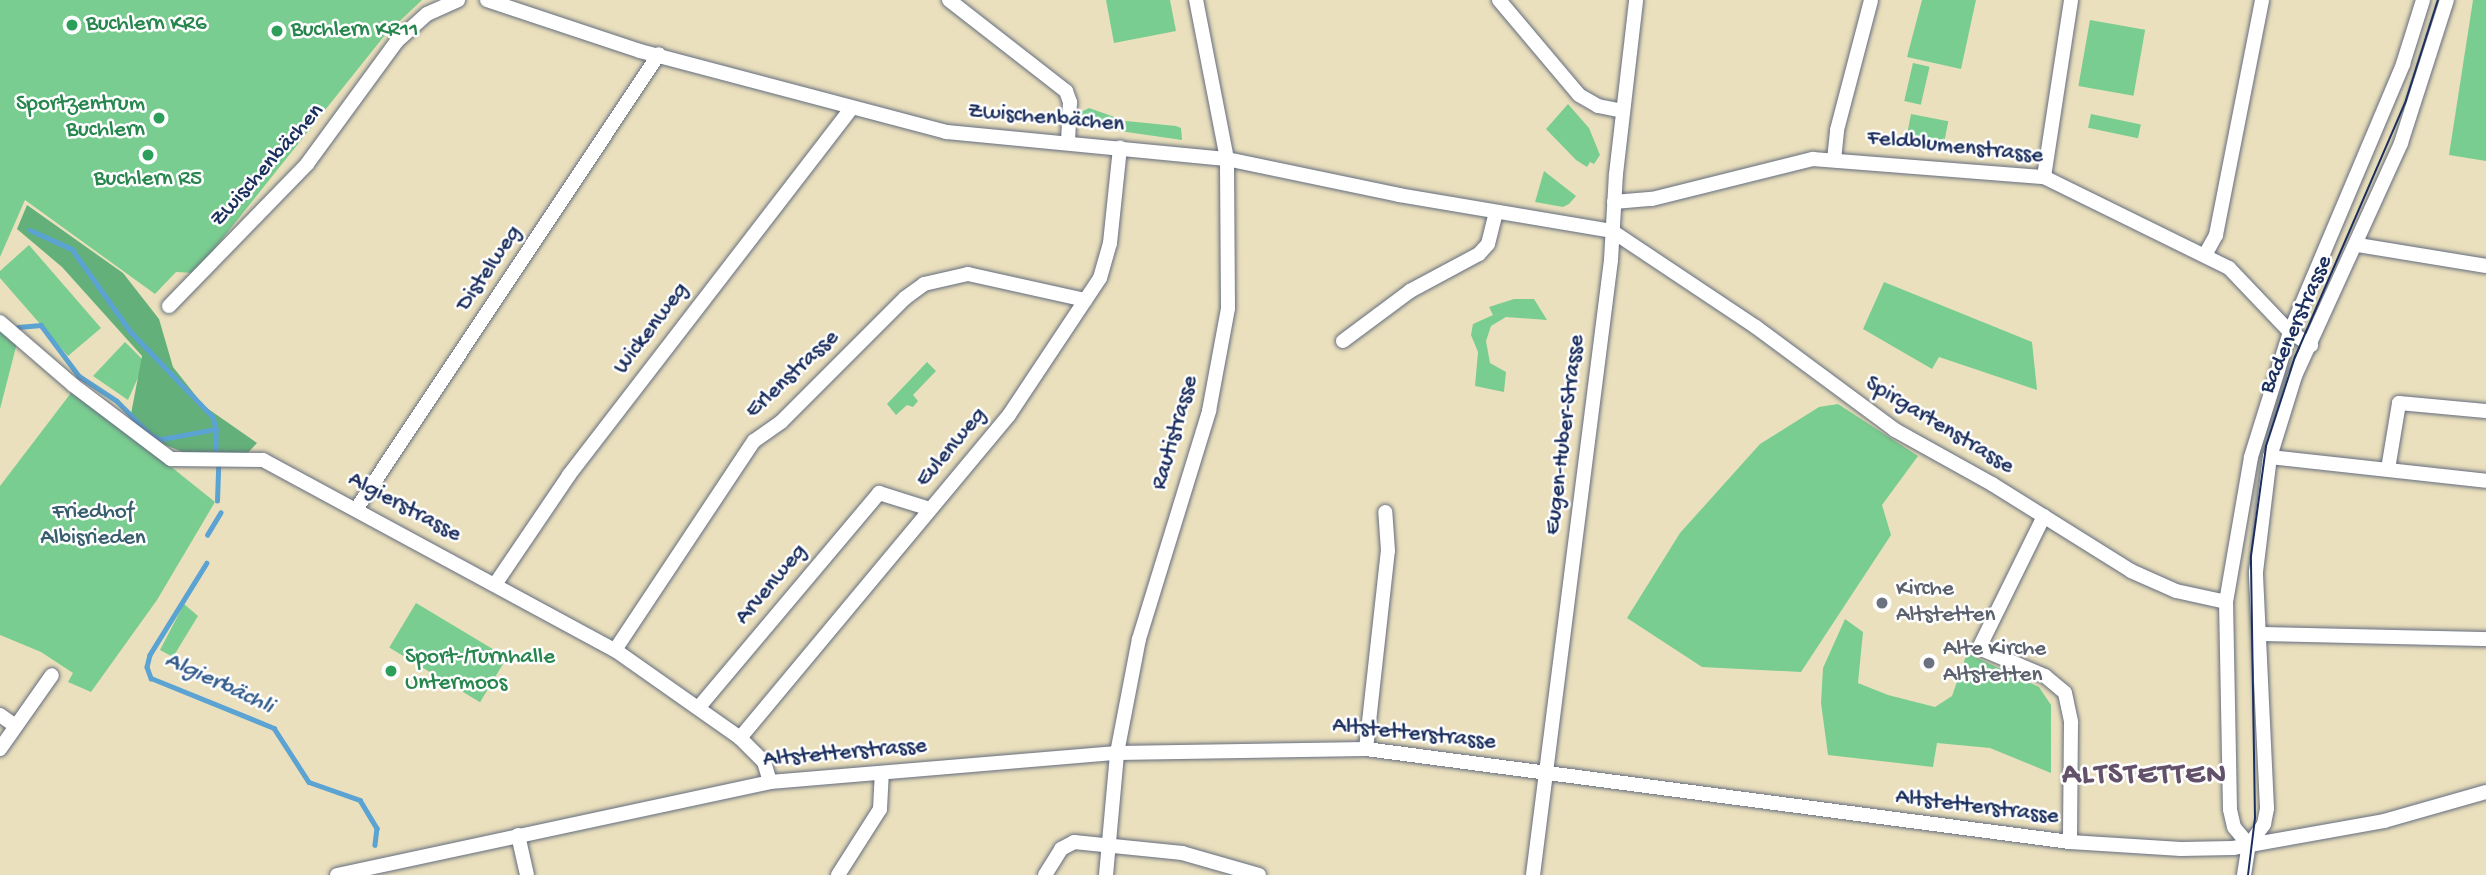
<!DOCTYPE html>
<html>
<head>
<meta charset="utf-8">
<style>
	body { margin:0 }
	#map { position:relative; width:2486px; height:875px; overflow:hidden; background:#ebe0bd; font-family:"Gochi Hand",sans-serif }
	div>[style] { position:absolute }
	.green>* { inset:0; background:#7acd90; transform-origin:0 0 }
	.forest>* { inset:0; background:#63b07a }
	.stream>* { height:4.5px; margin:-2.25px; padding:0 2.25px; transform-origin:2.25px; border-radius:2.25px; background:#5ba3d2 }
	.roads { filter:drop-shadow(0 0 2px #646d7f) drop-shadow(0 0 2px #646d7f) }
	.minor>* { height:14px; margin:-7px; padding:0 7px; transform-origin:7px; border-radius:7px; background:#fff }
	.tram>* { height:2px; margin:-1px; padding:0 1px; transform-origin:1px; border-radius:1px; background:#1b2f5e }
	.dots>* { width:19px; height:19px; translate:-50% -50%; box-sizing:border-box; border:4px solid #fff; border-radius:50% }
	span { translate:-50% -50%; white-space:nowrap; text-align:center; line-height:1.15; -webkit-text-stroke:5px #fff; paint-order:stroke }
	.leisure-label { font-size:23px; color:#27864d }
	.left { translate:0 -50%; text-align:left }
	.right { translate:-100% -50%; text-align:right }
	.street-label { font-size:23px; color:#1b2f5e }
	.park-label { font-size:23px; color:#385e6d }
	.worship-label { font-size:23px; color:#5b616d }
	.water-label { font-size:24px; color:#355d8c; font-style:italic }
	.district-label { font-size:30px; color:#625169; font-weight:700; letter-spacing:2px }
</style>
</head>
<body>
<div id="map">
	<div class="green">
		<div style="clip-path:polygon(0 0,422px 0,385px 35px,195px 273px,176px 272px,155px 294px,25px 200px,0 257px)"></div>
		<div style="clip-path:polygon(1106px 0,1170px 0,1176px 31px,1114px 43px)"></div>
		<div style="clip-path:polygon(1922px 0,1976px 0,1961px 69px,1907px 57px)"></div>
		<div style="clip-path:polygon(2473px 0,2486px 0,2486px 161px,2449px 155px)"></div>
		<div style="left:2090px;top:20px;width:56px;height:67px;rotate:10deg"></div>
		<div style="left:1913px;top:63px;width:17px;height:39px;rotate:13deg"></div>
		<div style="clip-path:polygon(1568px 104px,1589px 128px,1600px 155px,1594px 164px,1590px 162px,1587px 167px,1576px 160px,1546px 129px)"></div>
		<div style="clip-path:polygon(1089px 108px,1126px 121px,1176px 126px,1181px 128px,1182px 140px,1085px 126px,1079px 113px)"></div>
		<div style="left:1911px;top:114px;width:38px;height:25px;rotate:11deg"></div>
		<div style="left:2091px;top:114px;width:51px;height:14px;rotate:12deg"></div>
		<div style="clip-path:polygon(1544px 171px,1576px 196px,1569px 204px,1563px 207px,1535px 202px)"></div>
		<div style="clip-path:polygon(29px 245px,101px 328px,68px 356px,0 278px,0 271px)"></div>
		<div style="clip-path:polygon(1884px 282px,2032px 342px,2037px 390px,1939px 357px,1932px 369px,1863px 329px)"></div>
		<div style="clip-path:polygon(1514px 299px,1534px 299px,1547px 320px,1506px 317px,1491px 326px,1486px 341px,1490px 363px,1506px 372px,1504px 392px,1475px 386px,1478px 352px,1471px 335px,1473px 324px,1493px 315px,1489px 307px)"></div>
		<div style="clip-path:polygon(0 324px,17px 343px,0 409px)"></div>
		<div style="clip-path:polygon(125px 342px,145px 362px,128px 400px,93px 376px)"></div>
		<div style="clip-path:polygon(927px 362px,936px 371px,913px 395px,918px 401px,913px 407px,907px 405px,896px 415px,887px 404px)"></div>
		<div style="clip-path:polygon(74px 389px,215px 502px,157px 600px,91px 692px,68px 682px,73px 673px,41px 652px,0 635px,0 486px)"></div>
		<div style="clip-path:polygon(1838px 404px,1918px 456px,1882px 505px,1891px 535px,1801px 672px,1702px 667px,1627px 618px,1680px 533px,1760px 444px,1819px 407px)"></div>
		<div style="left:416px;top:603px;width:106px;height:52px;rotate:31deg"></div>
		<div style="clip-path:polygon(184px 604px,198px 616px,173px 657px,160px 650px)"></div>
		<div style="clip-path:polygon(1845px 619px,1863px 632px,1858px 683px,1888px 695px,1935px 707px,1952px 696px,1967px 653px,2039px 687px,2051px 705px,2051px 773px,1990px 748px,1937px 743px,1933px 767px,1828px 755px,1821px 703px,1823px 668px)"></div>
	</div>
	<div class="forest">
		<div style="clip-path:polygon(27px 205px,123px 273px,159px 319px,173px 367px,204px 406px,257px 443px,244px 457px,197px 458px,146px 437px,131px 414px,142px 356px,62px 267px,17px 229px)"></div>
	</div>
	<div class="stream">
		<div style="left:30px;top:230px;width:46px;rotate:24.3deg"></div>
		<div style="left:72px;top:249px;width:102px;rotate:54.6deg"></div>
		<div style="left:131px;top:332px;width:118px;rotate:46deg"></div>
		<div style="left:213px;top:417px;width:12px;rotate:76deg"></div>
		<div style="left:18px;top:327px;width:23px;rotate:-5deg"></div>
		<div style="left:41px;top:325px;width:64px;rotate:53.3deg"></div>
		<div style="left:79px;top:376px;width:45px;rotate:33.3deg"></div>
		<div style="left:117px;top:401px;width:49px;rotate:45deg"></div>
		<div style="left:152px;top:436px;width:10px;rotate:17deg"></div>
		<div style="left:162px;top:439px;width:55px;rotate:-10.5deg"></div>
		<div style="left:216px;top:429px;width:26px;rotate:90deg"></div>
		<div style="left:217px;top:501px;width:36px;rotate:-88deg"></div>
		<div style="left:207px;top:535px;width:26px;rotate:-59deg"></div>
		<div style="left:207px;top:563px;width:108px;rotate:121.8deg"></div>
		<div style="left:150px;top:655px;width:12px;rotate:104deg"></div>
		<div style="left:147px;top:667px;width:12px;rotate:70deg"></div>
		<div style="left:151px;top:678px;width:133px;rotate:22.1deg"></div>
		<div style="left:274px;top:728px;width:64px;rotate:57.1deg"></div>
		<div style="left:309px;top:782px;width:54px;rotate:19.4deg"></div>
		<div style="left:360px;top:800px;width:33px;rotate:59deg"></div>
		<div style="left:377px;top:828px;width:17px;rotate:97deg"></div>
	</div>
	<div class="roads">
		<div class="minor">
			<div style="left:487px;top:0;width:161px;rotate:18.4deg"></div>
			<div style="left:640px;top:51px;width:317px;rotate:14.8deg"></div>
			<div style="left:946px;top:132px;width:282px;rotate:5.5deg"></div>
			<div style="left:1227px;top:159px;width:176px;rotate:11.8deg"></div>
			<div style="left:1399px;top:195px;width:216px;rotate:9.6deg"></div>
			<div style="left:1612px;top:231px;width:173px;rotate:33.7deg"></div>
			<div style="left:1756px;top:327px;width:173px;rotate:36.5deg"></div>
			<div style="left:1895px;top:430px;width:111px;rotate:29.1deg"></div>
			<div style="left:1992px;top:484px;width:164px;rotate:32deg"></div>
			<div style="left:2131px;top:571px;width:49px;rotate:24deg"></div>
			<div style="left:2176px;top:591px;width:51px;rotate:12.4deg"></div>
			<div style="left:949px;top:0;width:148px;rotate:37.9deg"></div>
			<div style="left:1066px;top:91px;width:12px;rotate:70deg"></div>
			<div style="left:1070px;top:102px;width:40px;rotate:92.9deg"></div>
			<div style="left:1499px;top:0;width:124px;rotate:49.9deg"></div>
			<div style="left:1579px;top:95px;width:22px;rotate:30deg"></div>
			<div style="left:1598px;top:106px;width:25px;rotate:11deg"></div>
			<div style="left:1834px;top:160px;width:30px;rotate:-84deg"></div>
			<div style="left:1837px;top:130px;width:134px;rotate:-75.3deg"></div>
			<div style="left:2044px;top:177px;width:179px;rotate:-81.3deg"></div>
			<div style="left:1614px;top:202px;width:38px;rotate:-5deg"></div>
			<div style="left:1652px;top:199px;width:166px;rotate:-14deg"></div>
			<div style="left:1813px;top:159px;width:232px;rotate:4.5deg"></div>
			<div style="left:2044px;top:177px;width:206px;rotate:26.2deg"></div>
			<div style="left:2229px;top:268px;width:88px;rotate:46.4deg"></div>
			<div style="left:2290px;top:332px;width:25px;rotate:32deg"></div>
			<div style="left:2358px;top:245px;width:130px;rotate:9.3deg"></div>
			<div style="left:2205px;top:255px;width:23px;rotate:-61deg"></div>
			<div style="left:2216px;top:235px;width:239px;rotate:-78.9deg"></div>
			<div style="left:169px;top:306px;width:198px;rotate:-45.8deg"></div>
			<div style="left:307px;top:164px;width:152px;rotate:-53.8deg"></div>
			<div style="left:397px;top:41px;width:40px;rotate:-42deg"></div>
			<div style="left:427px;top:14px;width:34px;rotate:-24deg"></div>
			<div style="left:0;top:322px;width:96px;rotate:40.8deg"></div>
			<div style="left:73px;top:385px;width:123px;rotate:37.1deg"></div>
			<div style="left:171px;top:459px;width:92px;rotate:0.6deg"></div>
			<div style="left:263px;top:460px;width:400px;rotate:28.4deg"></div>
			<div style="left:615px;top:650px;width:153px;rotate:35.1deg"></div>
			<div style="left:740px;top:738px;width:34px;rotate:45deg"></div>
			<div style="left:764px;top:762px;width:21px;rotate:73deg"></div>
			<div style="left:1343px;top:341px;width:84px;rotate:-36.7deg"></div>
			<div style="left:1410px;top:291px;width:78px;rotate:-28.2deg"></div>
			<div style="left:1479px;top:254px;width:13px;rotate:-48deg"></div>
			<div style="left:1488px;top:244px;width:32px;rotate:-76deg"></div>
			<div style="left:2270px;top:457px;width:217px;rotate:6.3deg"></div>
			<div style="left:2388px;top:469px;width:67px;rotate:-80.5deg"></div>
			<div style="left:2399px;top:403px;width:87px;rotate:5.3deg"></div>
			<div style="left:357px;top:508px;width:545px;rotate:-56.37deg"></div>
			<div style="left:2044px;top:516px;width:147px;rotate:116.2deg"></div>
			<div style="left:1979px;top:648px;width:72px;rotate:23deg"></div>
			<div style="left:2045px;top:676px;width:26px;rotate:40deg"></div>
			<div style="left:2065px;top:693px;width:30px;rotate:78deg"></div>
			<div style="left:2071px;top:722px;width:120px;rotate:90.5deg"></div>
			<div style="left:496px;top:583px;width:130px;rotate:-55.9deg"></div>
			<div style="left:569px;top:475px;width:463px;rotate:-52.4deg"></div>
			<div style="left:2259px;top:634px;width:227px;rotate:1.3deg"></div>
			<div style="left:615px;top:650px;width:251px;rotate:-56.4deg"></div>
			<div style="left:754px;top:441px;width:33px;rotate:-35deg"></div>
			<div style="left:781px;top:422px;width:175px;rotate:-45deg"></div>
			<div style="left:905px;top:298px;width:24px;rotate:-36deg"></div>
			<div style="left:924px;top:284px;width:45px;rotate:-12.8deg"></div>
			<div style="left:968px;top:274px;width:120px;rotate:12.5deg"></div>
			<div style="left:699px;top:707px;width:280px;rotate:-49.9deg"></div>
			<div style="left:879px;top:493px;width:53px;rotate:17.4deg"></div>
			<div style="left:0;top:715px;width:19px;rotate:35deg"></div>
			<div style="left:740px;top:738px;width:420px;rotate:-50.2deg"></div>
			<div style="left:1009px;top:415px;width:164px;rotate:-56.4deg"></div>
			<div style="left:1100px;top:278px;width:36px;rotate:-74deg"></div>
			<div style="left:1110px;top:243px;width:96px;rotate:-84deg"></div>
			<div style="left:0;top:749px;width:90px;rotate:-54.9deg"></div>
			<div style="left:1366px;top:749px;width:199px;rotate:-83.7deg"></div>
			<div style="left:1388px;top:551px;width:39px;rotate:-94deg"></div>
			<div style="left:518px;top:835px;width:41px;rotate:77.3deg"></div>
			<div style="left:2249px;top:845px;width:23px;rotate:-130deg"></div>
			<div style="left:2234px;top:827px;width:18px;rotate:-103deg"></div>
			<div style="left:2230px;top:809px;width:207px;rotate:-91.1deg"></div>
			<div style="left:2226px;top:602px;width:147px;rotate:-80.2deg"></div>
			<div style="left:2251px;top:457px;width:131px;rotate:-72.7deg"></div>
			<div style="left:2290px;top:332px;width:291px;rotate:-67.1deg"></div>
			<div style="left:2403px;top:64px;width:67px;rotate:-72.6deg"></div>
			<div style="left:337px;top:875px;width:443px;rotate:-12.1deg"></div>
			<div style="left:770px;top:782px;width:348px;rotate:-4.8deg"></div>
			<div style="left:1117px;top:753px;width:249px;rotate:-0.9deg"></div>
			<div style="left:1366px;top:749px;width:710px;rotate:7.53deg"></div>
			<div style="left:2070px;top:842px;width:111px;rotate:3.6deg"></div>
			<div style="left:2181px;top:849px;width:52px;rotate:-1.1deg"></div>
			<div style="left:2233px;top:848px;width:153px;rotate:-10.1deg"></div>
			<div style="left:2384px;top:821px;width:106px;rotate:-15.9deg"></div>
			<div style="left:838px;top:875px;width:78px;rotate:-57.5deg"></div>
			<div style="left:880px;top:809px;width:36px;rotate:-87deg"></div>
			<div style="left:1045px;top:875px;width:31px;rotate:-58deg"></div>
			<div style="left:1061px;top:849px;width:15px;rotate:-28deg"></div>
			<div style="left:1074px;top:842px;width:109px;rotate:5.8deg"></div>
			<div style="left:1182px;top:853px;width:80px;rotate:15.9deg"></div>
			<div style="left:1106px;top:875px;width:122px;rotate:-84.8deg"></div>
			<div style="left:1117px;top:753px;width:116px;rotate:-79.1deg"></div>
			<div style="left:1139px;top:639px;width:239px;rotate:-72.9deg"></div>
			<div style="left:1209px;top:411px;width:105px;rotate:-79.5deg"></div>
			<div style="left:1228px;top:308px;width:149px;rotate:-90.4deg"></div>
			<div style="left:1227px;top:159px;width:162px;rotate:-101deg"></div>
			<div style="left:1533px;top:875px;width:620px;rotate:-82.77deg"></div>
			<div style="left:1611px;top:260px;width:86px;rotate:-86.7deg"></div>
			<div style="left:1616px;top:174px;width:175px;rotate:-83.4deg"></div>
			<div style="left:2244px;top:875px;width:30px;rotate:-81deg"></div>
			<div style="left:2249px;top:845px;width:26px;rotate:-54deg"></div>
			<div style="left:2264px;top:824px;width:16px;rotate:-79deg"></div>
			<div style="left:2267px;top:808px;width:236px;rotate:-92.7deg"></div>
			<div style="left:2256px;top:572px;width:116px;rotate:-83.1deg"></div>
			<div style="left:2270px;top:457px;width:85px;rotate:-72.8deg"></div>
			<div style="left:2295px;top:376px;width:256px;rotate:-65.5deg"></div>
			<div style="left:2401px;top:143px;width:150px;rotate:-72.2deg"></div>
		</div>
	</div>
	<div class="tram">
		<div style="left:2248px;top:875px;width:57px;rotate:-83deg"></div>
		<div style="left:2255px;top:818px;width:262px;rotate:-90.9deg"></div>
		<div style="left:2251px;top:556px;width:111px;rotate:-82.2deg"></div>
		<div style="left:2266px;top:446px;width:94px;rotate:-72deg"></div>
		<div style="left:2295px;top:357px;width:280px;rotate:-66.6deg"></div>
		<div style="left:2406px;top:100px;width:105px;rotate:-72.3deg"></div>
	</div>
	<div class="dots">
		<div style="left:72px;top:25px;background:#2e9e5b"></div>
		<div style="left:277px;top:31px;background:#2e9e5b"></div>
		<div style="left:159px;top:118px;background:#2e9e5b"></div>
		<div style="left:148px;top:155px;background:#2e9e5b"></div>
		<div style="left:1882px;top:603px;background:#6b7280"></div>
		<div style="left:1929px;top:663px;background:#6b7280"></div>
		<div style="left:391px;top:671px;background:#2e9e5b"></div>
	</div>
	<div class="leisure-label">
		<span class="left" style="left:86px;top:25px">Buchlern KR6</span>
		<span class="left" style="left:291px;top:31px">Buchlern KR11</span>
		<span class="right" style="left:145px;top:118px">Sportzentrum<br>Buchlern</span>
		<span style="left:148px;top:180px">Buchlern R5</span>
		<span class="left" style="left:405px;top:671px">Sport-/Turnhalle<br>Untermoos</span>
	</div>
	<div class="street-label">
		<span style="left:1046px;top:119px;rotate:5deg">Zwischenbächen</span>
		<span style="left:1955px;top:148px;rotate:6deg">Feldblumenstrasse</span>
		<span style="left:268px;top:166px;rotate:-48deg">Zwischenbächen</span>
		<span style="left:490px;top:269px;rotate:-56deg">Distelweg</span>
		<span style="left:2297px;top:325px;rotate:-66deg">Badenerstrasse</span>
		<span style="left:652px;top:329px;rotate:-53deg">Wickenweg</span>
		<span style="left:793px;top:375px;rotate:-43deg">Erlenstrasse</span>
		<span style="left:1939px;top:426px;rotate:31deg">Spirgartenstrasse</span>
		<span style="left:1176px;top:433px;rotate:-74deg">Rautistrasse</span>
		<span style="left:1566px;top:435px;rotate:-83deg">Eugen-Huber-Strasse</span>
		<span style="left:952px;top:448px;rotate:-50deg">Eulenweg</span>
		<span style="left:404px;top:508px;rotate:28deg">Algierstrasse</span>
		<span style="left:772px;top:585px;rotate:-50deg">Arvenweg</span>
		<span style="left:1414px;top:735px;rotate:6deg">Altstetterstrasse</span>
		<span style="left:845px;top:754px;rotate:-5deg">Altstetterstrasse</span>
		<span style="left:1977px;top:808px;rotate:7deg">Altstetterstrasse</span>
	</div>
	<div class="park-label">
		<span style="left:93px;top:526px">Friedhof<br>Albisrieden</span>
	</div>
	<div class="worship-label">
		<span class="left" style="left:1896px;top:603px">Kirche<br>Altstetten</span>
		<span class="left" style="left:1943px;top:663px">Alte Kirche<br>Altstetten</span>
	</div>
	<div class="water-label">
		<span style="left:219px;top:684px;rotate:25deg">Algierbächli</span>
	</div>
	<div class="district-label">
		<span style="left:2145px;top:777px">ALTSTETTEN</span>
	</div>
</div>
</body>
</html>
